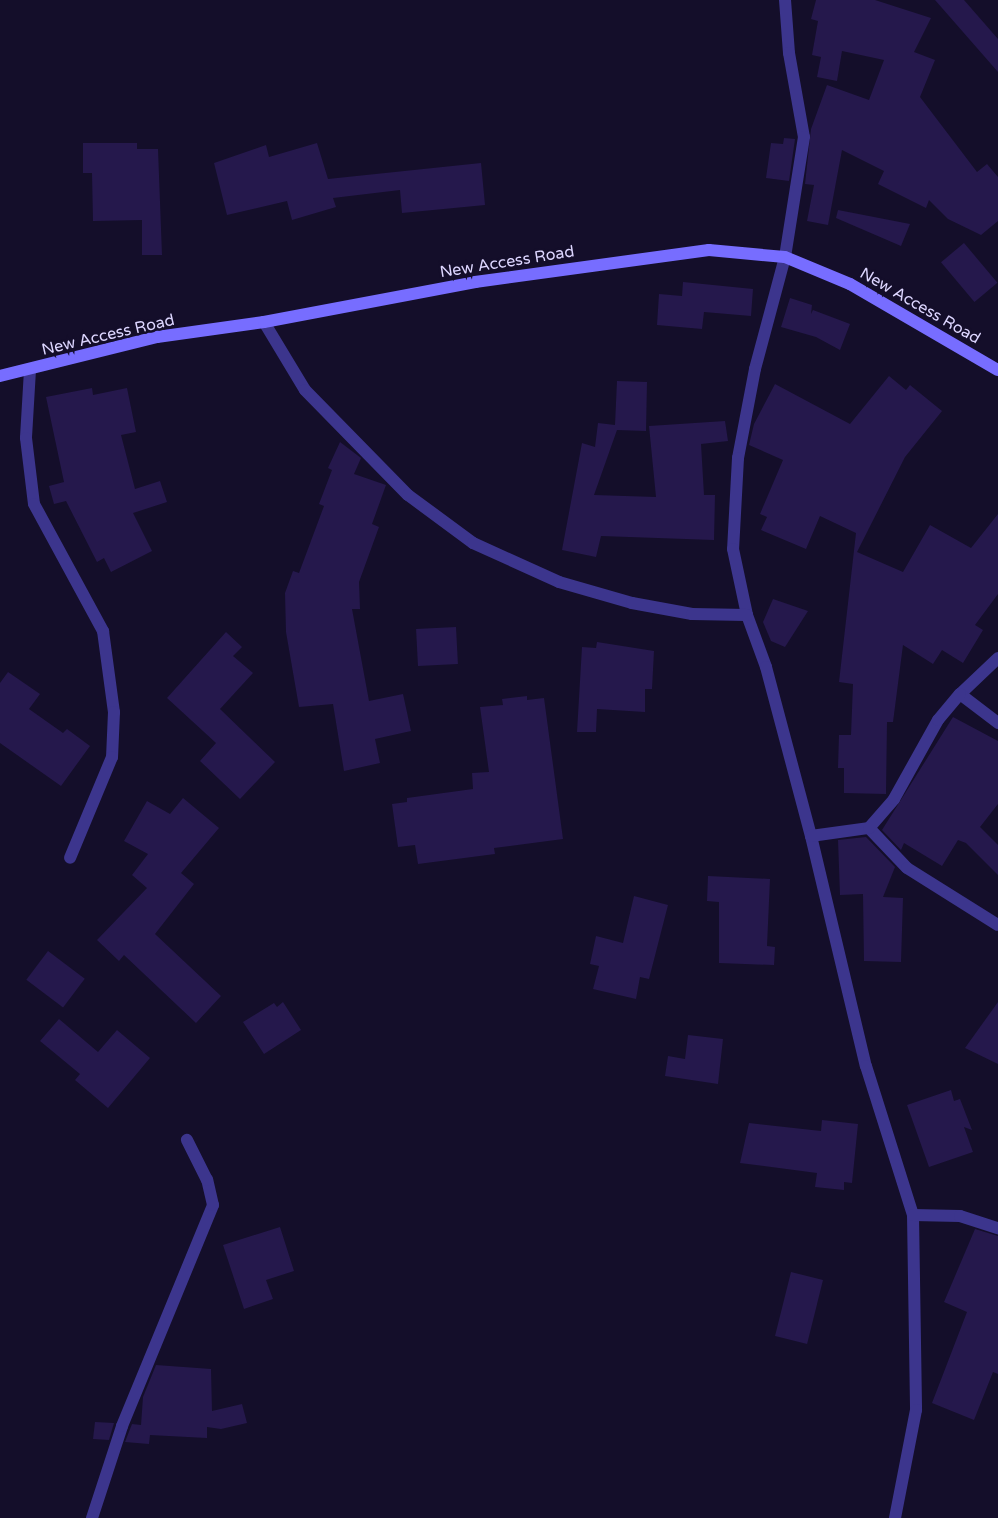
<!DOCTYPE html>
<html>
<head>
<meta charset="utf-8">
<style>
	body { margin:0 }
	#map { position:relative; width:998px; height:1518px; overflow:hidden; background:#140e2a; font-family:"Varela Round",sans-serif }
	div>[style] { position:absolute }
	.building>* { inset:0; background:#25184c; transform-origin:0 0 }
	.minor>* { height:12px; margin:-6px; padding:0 6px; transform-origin:6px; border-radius:6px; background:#3c358d }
	.secondary>* { height:12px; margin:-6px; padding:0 6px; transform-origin:6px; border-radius:6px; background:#776dff }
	span { translate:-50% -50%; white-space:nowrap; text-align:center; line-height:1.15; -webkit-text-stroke:5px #140e2a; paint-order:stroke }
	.street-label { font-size:16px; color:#ddd6ff }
</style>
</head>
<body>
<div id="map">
	<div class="building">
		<div style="clip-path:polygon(816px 0,875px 0,931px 18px,914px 52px,935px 60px,920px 97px,977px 172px,987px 164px,998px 177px,998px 221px,981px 235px,948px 219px,929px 200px,926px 208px,878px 184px,884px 171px,842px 150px,828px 225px,807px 221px,814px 185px,805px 184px,811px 129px,827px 85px,869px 100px,884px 60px,842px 51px,837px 81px,817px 77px,821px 57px,812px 55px,818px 21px,811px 19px)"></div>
		<div style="clip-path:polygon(935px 0,964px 0,998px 39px,998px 72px)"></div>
		<div style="clip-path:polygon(784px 138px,795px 139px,789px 181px,766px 178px,771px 143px,783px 144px)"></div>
		<div style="clip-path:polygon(83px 143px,137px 143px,137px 149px,158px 149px,162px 255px,142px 255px,142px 220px,93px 221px,92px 173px,83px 173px)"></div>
		<div style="clip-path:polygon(317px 143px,328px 179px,481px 163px,485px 205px,402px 213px,400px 190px,333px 198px,336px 207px,292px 220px,287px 201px,227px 215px,214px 163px,266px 145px,269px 157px)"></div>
		<div style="clip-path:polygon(838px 210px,910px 224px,901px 246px,836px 218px)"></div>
		<div style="left:964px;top:243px;width:52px;height:30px;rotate:50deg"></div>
		<div style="clip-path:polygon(683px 282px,753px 289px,751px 316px,704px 312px,702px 329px,657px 325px,659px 294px,682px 296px)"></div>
		<div style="clip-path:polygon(790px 298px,812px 305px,811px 314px,813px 310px,850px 324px,840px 350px,816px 337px,781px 327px)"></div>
		<div style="clip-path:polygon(889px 376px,906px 390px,910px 385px,942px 411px,905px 457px,857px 552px,903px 572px,930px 525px,971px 548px,998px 514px,998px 594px,975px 625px,983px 630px,963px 663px,942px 650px,933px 664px,903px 645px,893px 722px,887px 722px,886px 794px,844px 793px,844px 768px,838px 768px,839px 735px,851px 735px,853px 684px,839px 682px,856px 533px,820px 516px,806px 549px,761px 530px,767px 517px,760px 514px,783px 460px,749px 445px,754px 424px,775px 384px,850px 424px)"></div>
		<div style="clip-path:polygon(617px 381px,647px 382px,646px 431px,617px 430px,594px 495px,656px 497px,649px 426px,725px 421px,728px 441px,701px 444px,704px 495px,715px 495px,714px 540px,601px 536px,596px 557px,562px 550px,582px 443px,595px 447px,598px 423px,615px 425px)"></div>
		<div style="clip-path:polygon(92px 388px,93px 395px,127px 388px,136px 432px,121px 435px,135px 489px,160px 481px,167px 502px,133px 513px,152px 551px,111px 572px,104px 558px,97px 562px,66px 501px,54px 504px,49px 486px,64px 482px,46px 397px)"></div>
		<div style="clip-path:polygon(340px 442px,361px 458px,354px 474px,386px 485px,372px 524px,379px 527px,359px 582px,360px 609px,352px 609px,369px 701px,403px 694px,411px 731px,375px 739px,380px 763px,344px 771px,333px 704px,299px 707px,286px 632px,285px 593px,293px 571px,299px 573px,324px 506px,319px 504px,332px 470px,328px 468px)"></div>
		<div style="clip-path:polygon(773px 599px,808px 611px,785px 647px,771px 641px,763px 622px)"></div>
		<div style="left:456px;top:627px;width:37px;height:40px;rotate:87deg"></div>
		<div style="clip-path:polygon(226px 632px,242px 647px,233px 656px,253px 673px,220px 709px,275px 762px,240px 799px,200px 761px,216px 743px,167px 698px)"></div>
		<div style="clip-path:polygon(597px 642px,654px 651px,652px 689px,645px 689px,645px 712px,597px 709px,596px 732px,577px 732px,582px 647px,596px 648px)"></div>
		<div style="clip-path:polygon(8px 672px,40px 694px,29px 709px,63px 733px,67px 729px,90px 746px,61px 786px,0 743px,0 683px)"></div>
		<div style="clip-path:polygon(527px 696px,527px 700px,544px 698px,563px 839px,494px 848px,495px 854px,418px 864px,415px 845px,398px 847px,392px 804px,407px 802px,407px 798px,473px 789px,472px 773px,489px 772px,480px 707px,503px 705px,502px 699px)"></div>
		<div style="clip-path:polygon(953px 717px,998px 741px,998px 804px,980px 827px,998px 845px,998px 875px,966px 843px,958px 840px,942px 866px,904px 843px,901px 850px,882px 830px)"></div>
		<div style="clip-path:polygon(183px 798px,219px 828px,181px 873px,194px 884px,155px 934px,221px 996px,196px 1023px,124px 955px,119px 961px,97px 940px,147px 888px,132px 875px,148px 854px,124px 841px,147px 801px,170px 814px)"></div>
		<div style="clip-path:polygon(866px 837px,895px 867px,883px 897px,903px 898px,901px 962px,864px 961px,863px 894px,840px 895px,838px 840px)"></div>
		<div style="clip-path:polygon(708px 876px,770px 879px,767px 946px,775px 947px,774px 965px,719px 963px,719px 902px,707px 901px)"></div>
		<div style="clip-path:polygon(634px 896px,668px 905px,649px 979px,640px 977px,636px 999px,593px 989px,599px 966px,590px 964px,596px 936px,623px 943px)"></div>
		<div style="left:48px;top:951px;width:46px;height:36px;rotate:37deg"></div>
		<div style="clip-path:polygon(283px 1002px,301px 1030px,264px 1054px,243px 1022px,274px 1003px,277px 1007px)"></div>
		<div style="clip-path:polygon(998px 1002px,998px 1064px,965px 1048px)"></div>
		<div style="clip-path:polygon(59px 1019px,98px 1052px,117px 1030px,150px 1058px,108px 1108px,75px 1080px,80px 1074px,40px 1041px)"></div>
		<div style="clip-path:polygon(688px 1035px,723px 1039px,718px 1084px,665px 1076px,668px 1056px,685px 1059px)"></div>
		<div style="clip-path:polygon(951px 1090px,954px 1101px,960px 1099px,972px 1130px,964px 1127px,973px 1152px,929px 1167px,907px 1105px)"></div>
		<div style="clip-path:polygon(822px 1120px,858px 1124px,852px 1183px,844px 1182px,844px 1190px,815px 1187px,817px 1173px,740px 1163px,749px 1123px,821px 1131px)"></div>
		<div style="clip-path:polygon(280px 1227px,294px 1271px,266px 1280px,273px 1299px,244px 1309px,223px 1245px)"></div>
		<div style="clip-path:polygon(975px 1229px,998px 1236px,998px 1374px,993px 1372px,974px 1420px,932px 1403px,967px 1312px,944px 1302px)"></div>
		<div style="left:791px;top:1272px;width:33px;height:66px;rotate:14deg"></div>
		<div style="clip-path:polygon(156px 1365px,211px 1369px,212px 1411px,242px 1404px,247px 1423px,221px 1429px,207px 1427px,207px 1438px,150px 1435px,149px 1444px,125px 1442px,132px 1424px,141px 1425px,143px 1397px)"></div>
		<div style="clip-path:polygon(95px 1422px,114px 1423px,109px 1440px,93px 1439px)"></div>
	</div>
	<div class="minor">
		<div style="left:785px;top:0;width:53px;rotate:85.7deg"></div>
		<div style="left:789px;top:53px;width:85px;rotate:79.9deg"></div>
		<div style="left:804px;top:137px;width:121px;rotate:99deg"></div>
		<div style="left:785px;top:257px;width:116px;rotate:105deg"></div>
		<div style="left:755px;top:369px;width:91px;rotate:100.8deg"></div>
		<div style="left:738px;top:458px;width:91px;rotate:93.1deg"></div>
		<div style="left:733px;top:549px;width:67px;rotate:78deg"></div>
		<div style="left:747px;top:615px;width:55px;rotate:69.9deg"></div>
		<div style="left:766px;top:667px;width:175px;rotate:75.1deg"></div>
		<div style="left:811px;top:836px;width:236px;rotate:76.6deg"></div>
		<div style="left:866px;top:1066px;width:156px;rotate:72.5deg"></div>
		<div style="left:913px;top:1215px;width:195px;rotate:89.1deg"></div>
		<div style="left:916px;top:1410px;width:110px;rotate:101deg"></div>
		<div style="left:264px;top:322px;width:79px;rotate:58.9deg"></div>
		<div style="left:305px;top:390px;width:147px;rotate:45.6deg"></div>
		<div style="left:408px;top:495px;width:81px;rotate:36.4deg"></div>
		<div style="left:473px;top:543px;width:94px;rotate:24.4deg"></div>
		<div style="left:559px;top:582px;width:76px;rotate:16deg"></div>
		<div style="left:632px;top:603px;width:61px;rotate:10.4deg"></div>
		<div style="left:692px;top:614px;width:55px;rotate:1deg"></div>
		<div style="left:30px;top:370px;width:68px;rotate:93.4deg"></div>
		<div style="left:26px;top:438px;width:66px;rotate:83.1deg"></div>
		<div style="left:34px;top:504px;width:145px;rotate:61.5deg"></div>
		<div style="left:103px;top:631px;width:82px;rotate:82.3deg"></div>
		<div style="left:114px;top:712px;width:45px;rotate:92.5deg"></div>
		<div style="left:112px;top:757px;width:109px;rotate:112.6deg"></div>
		<div style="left:998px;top:658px;width:52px;rotate:136.5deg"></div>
		<div style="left:960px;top:694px;width:48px;rotate:37.3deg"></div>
		<div style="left:869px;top:828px;width:55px;rotate:46.5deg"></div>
		<div style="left:907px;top:868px;width:107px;rotate:32.1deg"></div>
		<div style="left:811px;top:836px;width:59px;rotate:-7.9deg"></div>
		<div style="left:869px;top:828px;width:38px;rotate:-49deg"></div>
		<div style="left:894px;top:799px;width:90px;rotate:-60.9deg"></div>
		<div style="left:938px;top:720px;width:34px;rotate:-50deg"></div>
		<div style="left:913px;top:1215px;width:47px;rotate:1.2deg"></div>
		<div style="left:960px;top:1216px;width:40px;rotate:18deg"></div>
		<div style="left:92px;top:1518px;width:97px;rotate:-71.9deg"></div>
		<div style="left:122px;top:1426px;width:239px;rotate:-67.6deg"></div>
		<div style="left:213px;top:1205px;width:26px;rotate:-103deg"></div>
		<div style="left:207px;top:1180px;width:45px;rotate:-116.6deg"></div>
	</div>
	<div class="secondary">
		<div style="left:0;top:376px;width:162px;rotate:-14deg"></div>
		<div style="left:157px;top:337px;width:108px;rotate:-8deg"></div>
		<div style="left:264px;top:322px;width:215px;rotate:-10.7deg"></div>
		<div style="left:475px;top:282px;width:236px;rotate:-7.8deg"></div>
		<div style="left:709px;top:250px;width:76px;rotate:5.3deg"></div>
		<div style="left:785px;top:257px;width:70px;rotate:22.6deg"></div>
		<div style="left:850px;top:284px;width:171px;rotate:30.2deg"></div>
	</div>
	<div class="street-label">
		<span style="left:507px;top:262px;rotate:-9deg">New Access Road</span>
		<span style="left:920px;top:306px;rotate:30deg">New Access Road</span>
		<span style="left:108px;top:335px;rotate:-13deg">New Access Road</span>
	</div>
</div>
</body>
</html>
